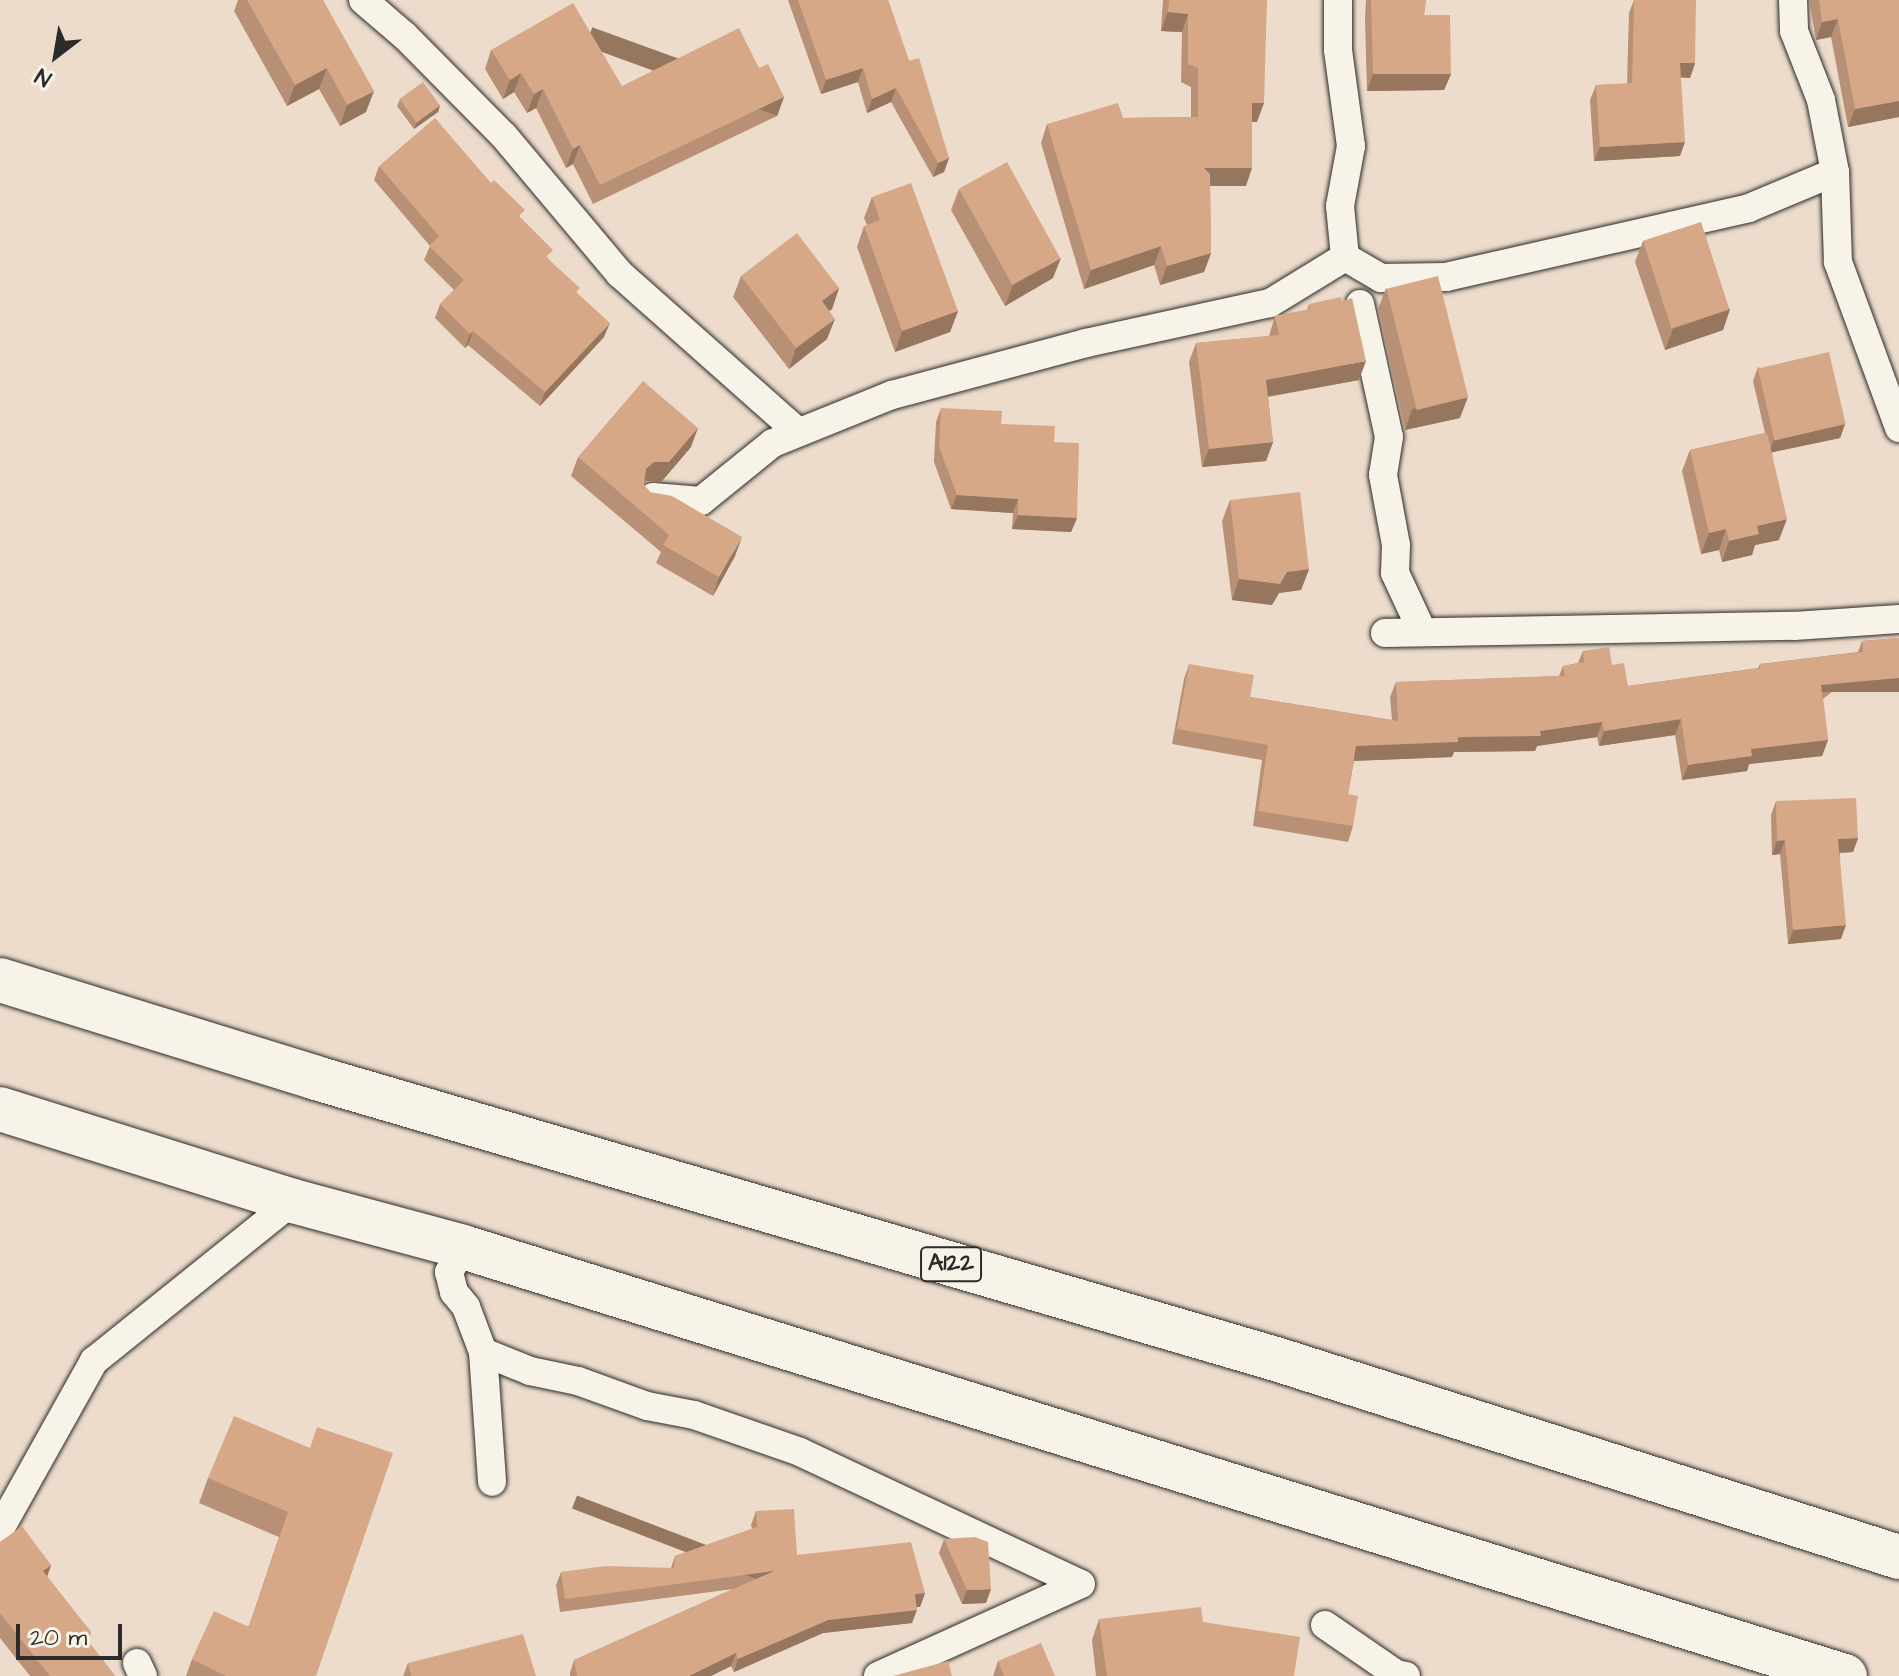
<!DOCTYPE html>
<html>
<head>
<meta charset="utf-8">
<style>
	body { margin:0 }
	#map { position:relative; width:1899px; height:1676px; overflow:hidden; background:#eddccb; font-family:"Architects Daughter",sans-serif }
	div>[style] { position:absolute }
	.roads { filter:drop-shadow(0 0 2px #2b2b2b) drop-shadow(0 0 2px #2b2b2b) }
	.street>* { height:28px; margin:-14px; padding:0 14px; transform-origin:14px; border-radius:14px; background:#f7f3e8 }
	.highway>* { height:44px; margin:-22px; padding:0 22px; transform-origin:22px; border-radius:22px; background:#f7f3e8 }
	.wall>* { inset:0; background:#b89075 }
	.shaded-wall>* { inset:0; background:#96765f; transform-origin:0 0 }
	.building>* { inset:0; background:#d6a888; transform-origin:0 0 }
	span { translate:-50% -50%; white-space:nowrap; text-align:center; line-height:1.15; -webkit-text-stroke:8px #f7f3e8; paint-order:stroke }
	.shield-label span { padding:2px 6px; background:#f7f3e8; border:2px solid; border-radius:6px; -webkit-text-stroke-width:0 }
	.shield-label { font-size:24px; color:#2b2b2b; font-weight:700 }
	.north { position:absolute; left:16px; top:16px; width:80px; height:80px; -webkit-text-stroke:6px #f7f3e8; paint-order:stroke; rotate:211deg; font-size:22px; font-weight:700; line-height:32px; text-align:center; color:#2b2b2b }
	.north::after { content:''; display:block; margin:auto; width:28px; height:36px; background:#2b2b2b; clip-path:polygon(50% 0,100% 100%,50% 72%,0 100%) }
	.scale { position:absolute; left:16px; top:1624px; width:106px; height:36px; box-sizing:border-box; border:4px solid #2b2b2b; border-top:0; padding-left:10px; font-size:24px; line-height:28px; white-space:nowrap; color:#2b2b2b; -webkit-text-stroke:6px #f7f3e8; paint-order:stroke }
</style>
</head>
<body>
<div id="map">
	<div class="roads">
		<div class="street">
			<div style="left:363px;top:0;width:55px;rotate:40.6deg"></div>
			<div style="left:405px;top:36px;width:141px;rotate:45.3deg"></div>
			<div style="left:504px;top:136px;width:180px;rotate:50deg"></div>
			<div style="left:620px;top:274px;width:238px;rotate:41.6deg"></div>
			<div style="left:1338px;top:0;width:50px;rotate:90deg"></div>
			<div style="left:1338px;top:50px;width:97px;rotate:82.3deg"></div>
			<div style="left:1351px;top:146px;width:61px;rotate:100.4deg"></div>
			<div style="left:1340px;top:206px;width:51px;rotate:84.4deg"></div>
			<div style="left:1345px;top:257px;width:42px;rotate:30.3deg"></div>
			<div style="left:1381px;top:278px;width:65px;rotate:-0.9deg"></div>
			<div style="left:1446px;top:277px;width:311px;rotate:-12.8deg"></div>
			<div style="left:1749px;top:208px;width:93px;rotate:-22.7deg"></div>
			<div style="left:1793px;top:0;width:31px;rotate:88deg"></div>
			<div style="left:1794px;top:31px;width:74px;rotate:68.6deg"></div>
			<div style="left:1821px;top:100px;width:73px;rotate:79deg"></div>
			<div style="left:1835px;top:172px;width:90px;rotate:88.1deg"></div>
			<div style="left:1838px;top:262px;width:177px;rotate:69.8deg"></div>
			<div style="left:1360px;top:304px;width:136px;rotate:77.7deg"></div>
			<div style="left:1389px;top:437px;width:38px;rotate:99deg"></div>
			<div style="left:1383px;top:475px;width:71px;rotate:79.5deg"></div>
			<div style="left:1396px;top:545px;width:28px;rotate:92deg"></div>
			<div style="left:1395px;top:573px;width:64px;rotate:65deg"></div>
			<div style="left:653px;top:497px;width:48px;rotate:4.8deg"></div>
			<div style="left:701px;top:501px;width:92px;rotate:-38.9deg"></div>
			<div style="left:773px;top:443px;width:128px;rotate:-22deg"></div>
			<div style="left:892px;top:395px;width:201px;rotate:-15deg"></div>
			<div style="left:1086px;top:343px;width:188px;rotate:-12.3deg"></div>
			<div style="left:1270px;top:303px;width:88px;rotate:-31.5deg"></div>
			<div style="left:1385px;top:633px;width:409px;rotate:-1deg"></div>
			<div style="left:1794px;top:626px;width:105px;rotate:-3.8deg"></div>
			<div style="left:463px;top:1247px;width:29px;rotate:119deg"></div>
			<div style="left:449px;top:1272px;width:21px;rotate:76deg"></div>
			<div style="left:454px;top:1292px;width:19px;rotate:51deg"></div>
			<div style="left:466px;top:1307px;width:48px;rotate:69.3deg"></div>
			<div style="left:483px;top:1352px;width:51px;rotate:22deg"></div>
			<div style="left:530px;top:1371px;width:49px;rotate:11.8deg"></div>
			<div style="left:578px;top:1381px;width:73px;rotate:19.9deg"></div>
			<div style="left:647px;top:1406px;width:48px;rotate:10.8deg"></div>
			<div style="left:694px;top:1415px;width:112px;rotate:19.2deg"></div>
			<div style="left:800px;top:1452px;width:310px;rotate:25.2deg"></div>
			<div style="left:1081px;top:1584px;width:223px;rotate:155.6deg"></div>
			<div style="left:483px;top:1352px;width:130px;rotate:86deg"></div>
			<div style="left:0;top:1529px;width:193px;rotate:-60.8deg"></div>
			<div style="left:94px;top:1361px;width:255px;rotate:-38.8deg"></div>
			<div style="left:1325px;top:1625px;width:86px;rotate:34.6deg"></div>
			<div style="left:1396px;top:1674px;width:10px;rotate:11deg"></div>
			<div style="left:137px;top:1663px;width:14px;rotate:65deg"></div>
		</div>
		<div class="highway">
			<div style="left:0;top:980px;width:331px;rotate:17.2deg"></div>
			<div style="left:316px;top:1078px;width:1003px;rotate:16.32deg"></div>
			<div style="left:1279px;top:1360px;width:651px;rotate:17.63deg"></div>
			<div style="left:0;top:1109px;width:307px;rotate:17.4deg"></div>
			<div style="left:293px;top:1201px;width:176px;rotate:15.1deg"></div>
			<div style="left:463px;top:1247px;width:1447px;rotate:17.25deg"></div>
		</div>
	</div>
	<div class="wall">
		<div style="clip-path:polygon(238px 0,323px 0,366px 112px,340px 126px,319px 89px,287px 106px,234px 11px)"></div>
		<div style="clip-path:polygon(788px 0,888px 0,909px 61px,949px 158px,944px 172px,933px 177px,891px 102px,867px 113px,858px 82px,821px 94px)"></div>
		<div style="clip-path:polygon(1163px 0,1267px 0,1257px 122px,1252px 122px,1246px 186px,1210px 186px,1211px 253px,1204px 272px,1160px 285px,1154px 265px,1084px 289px,1041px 143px,1047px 124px,1123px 118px,1191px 117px,1191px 87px,1181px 82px,1182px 32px,1161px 31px)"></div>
		<div style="clip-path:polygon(1366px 0,1426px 0,1424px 15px,1451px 74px,1444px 90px,1367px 91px,1365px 19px)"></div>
		<div style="clip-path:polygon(1634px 0,1695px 63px,1690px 78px,1681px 77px,1680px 156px,1594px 161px,1590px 100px,1596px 85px,1627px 84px,1629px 13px)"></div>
		<div style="clip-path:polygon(1809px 0,1899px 0,1899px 117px,1848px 127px,1831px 37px,1816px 40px)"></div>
		<div style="clip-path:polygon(491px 50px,622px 86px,759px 68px,784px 97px,777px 116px,593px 204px,573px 164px,566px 168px,536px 108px,527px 113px,514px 92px,503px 99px,485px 69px)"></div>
		<div style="clip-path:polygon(400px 99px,440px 105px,438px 112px,414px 129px,397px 106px)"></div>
		<div style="clip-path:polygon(379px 166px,522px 219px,549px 260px,578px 294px,604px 337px,540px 406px,468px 345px,465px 348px,435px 318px,440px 304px,454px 290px,424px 260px,430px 246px,374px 180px)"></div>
		<div style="clip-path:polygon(959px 189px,1053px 278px,1005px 306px,951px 210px)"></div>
		<div style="clip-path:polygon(872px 197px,958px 311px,950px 332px,895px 352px,857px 247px,864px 226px,867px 225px,864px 218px)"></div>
		<div style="clip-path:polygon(1643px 241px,1730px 309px,1723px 330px,1665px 350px,1635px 262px)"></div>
		<div style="clip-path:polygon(741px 276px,839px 288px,832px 309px,829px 311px,827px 339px,789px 369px,733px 297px)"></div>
		<div style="clip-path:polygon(1386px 288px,1460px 418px,1405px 430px,1378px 309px)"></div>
		<div style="clip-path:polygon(1309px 304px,1359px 380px,1268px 397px,1273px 442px,1266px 461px,1202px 467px,1189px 362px,1196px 343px,1269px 336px,1275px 316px,1307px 310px)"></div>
		<div style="clip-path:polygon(1758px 367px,1845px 424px,1840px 438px,1772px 452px,1779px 540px,1755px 545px,1752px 555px,1722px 562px,1719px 550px,1701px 554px,1682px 471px,1690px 450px,1765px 433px,1753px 381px)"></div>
		<div style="clip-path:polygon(941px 408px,1001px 424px,1054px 442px,1077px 518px,1071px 532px,1012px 529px,1013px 513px,951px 509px,934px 462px,936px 422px)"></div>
		<div style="clip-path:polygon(691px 447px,662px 481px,646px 481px,644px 485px,650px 492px,735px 556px,713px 596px,656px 563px,661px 552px,571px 476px,578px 457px)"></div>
		<div style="clip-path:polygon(1230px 500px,1309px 569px,1301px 590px,1279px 593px,1272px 605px,1232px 600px,1222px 521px)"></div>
		<div style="clip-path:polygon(1899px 638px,1823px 699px,1828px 740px,1822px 756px,1749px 764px,1747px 771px,1682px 780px,1675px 735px,1599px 746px,1597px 737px,1537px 746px,1535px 751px,1454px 752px,1452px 757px,1354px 761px,1348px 794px,1353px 826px,1348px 842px,1253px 826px,1262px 760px,1172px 744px,1184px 679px,1189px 664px,1250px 697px,1392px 720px,1390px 697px,1396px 682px,1559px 676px,1563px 666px,1578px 663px,1583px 651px,1612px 665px,1628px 686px,1758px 668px,1760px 664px,1858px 652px,1862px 641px)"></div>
		<div style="clip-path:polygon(1776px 801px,1858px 838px,1853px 852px,1840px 853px,1841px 939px,1788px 944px,1780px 854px,1772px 855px,1771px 815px)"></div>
		<div style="clip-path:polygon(310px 1448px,316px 1676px,186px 1676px,192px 1659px,249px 1626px,279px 1537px,199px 1503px,208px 1478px)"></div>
		<div style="clip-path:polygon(756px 1511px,797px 1555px,925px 1593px,920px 1607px,917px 1607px,912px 1623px,823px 1633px,734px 1672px,731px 1666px,711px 1676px,570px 1676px,570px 1673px,574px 1660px,733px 1589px,560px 1612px,556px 1585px,561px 1572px,671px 1568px,675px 1556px,752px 1529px,751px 1525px)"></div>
		<div style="clip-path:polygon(944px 1539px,986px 1603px,962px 1604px,939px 1553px)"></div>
		<div style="clip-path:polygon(0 1542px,51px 1565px,47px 1577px,91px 1632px,88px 1641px,115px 1676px,30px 1676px,0 1638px)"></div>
		<div style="clip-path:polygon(1099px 1619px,1203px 1622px,1294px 1676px,1096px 1676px,1092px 1640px)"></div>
		<div style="clip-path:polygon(998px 1661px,1055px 1676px,993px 1676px)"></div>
		<div style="clip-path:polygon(408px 1663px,536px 1676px,403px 1676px)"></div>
	</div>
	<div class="shaded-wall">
		<div style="clip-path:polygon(1168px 12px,1188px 14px,1182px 32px,1161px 31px)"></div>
		<div style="clip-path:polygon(1838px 19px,1831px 37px,1816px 40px,1822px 22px)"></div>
		<div style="clip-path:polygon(1680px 63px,1695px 63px,1690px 78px,1675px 77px)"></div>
		<div style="clip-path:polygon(327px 68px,319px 89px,287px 106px,295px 85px)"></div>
		<div style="clip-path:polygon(863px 68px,858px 82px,821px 94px,826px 80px)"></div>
		<div style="clip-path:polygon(521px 73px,514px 92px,503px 99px,510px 80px)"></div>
		<div style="clip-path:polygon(1373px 74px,1451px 74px,1444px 90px,1367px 91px)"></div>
		<div style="clip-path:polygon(896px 88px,891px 102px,867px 113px,872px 99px)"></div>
		<div style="clip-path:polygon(543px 89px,536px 108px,527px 113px,534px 94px)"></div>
		<div style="clip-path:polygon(374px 91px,366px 112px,340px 126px,347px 105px)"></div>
		<div style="left:784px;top:97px;width:20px;height:204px;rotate:110deg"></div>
		<div style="clip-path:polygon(1899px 101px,1899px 117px,1848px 127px,1855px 109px)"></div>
		<div style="clip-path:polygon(1252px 103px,1264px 103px,1257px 122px,1245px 121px)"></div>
		<div style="clip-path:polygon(440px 105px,438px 112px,414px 129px,417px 122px)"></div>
		<div style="clip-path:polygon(1685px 142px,1680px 156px,1594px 161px,1600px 147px)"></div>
		<div style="clip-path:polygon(580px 145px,573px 164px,566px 168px,573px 149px)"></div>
		<div style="clip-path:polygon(949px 158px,944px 172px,933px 177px,938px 163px)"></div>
		<div style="clip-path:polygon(1204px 168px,1252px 168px,1246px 186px,1197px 186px)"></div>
		<div style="clip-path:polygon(1161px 246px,1154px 265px,1084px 289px,1091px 270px)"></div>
		<div style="clip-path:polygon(1211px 253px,1204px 272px,1160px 285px,1167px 266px)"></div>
		<div style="clip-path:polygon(1061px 258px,1053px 278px,1005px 306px,1013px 285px)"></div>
		<div style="clip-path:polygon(839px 288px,832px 309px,814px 322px,822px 301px)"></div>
		<div style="clip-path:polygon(1730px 309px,1723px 330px,1665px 350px,1673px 329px)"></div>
		<div style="clip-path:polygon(958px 311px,950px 332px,895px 352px,902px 331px)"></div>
		<div style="clip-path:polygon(835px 319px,827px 339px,789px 369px,796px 348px)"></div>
		<div style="clip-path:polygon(610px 323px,604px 337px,540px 406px,545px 392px)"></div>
		<div style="clip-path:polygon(473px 331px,468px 345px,465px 348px,470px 334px)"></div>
		<div style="clip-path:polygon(1366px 361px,1359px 380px,1259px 398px,1266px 380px)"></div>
		<div style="clip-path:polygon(1468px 397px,1460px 418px,1405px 430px,1412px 409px)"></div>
		<div style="clip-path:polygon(1845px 424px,1840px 438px,1769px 453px,1774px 439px)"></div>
		<div style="clip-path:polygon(698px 428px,691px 447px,662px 481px,646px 481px,639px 488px,646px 469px)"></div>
		<div style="clip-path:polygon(1273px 442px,1266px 461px,1202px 467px,1209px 449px)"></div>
		<div style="clip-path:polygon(957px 495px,1018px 499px,1013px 513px,951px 509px)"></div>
		<div style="clip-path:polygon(1018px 515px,1077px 518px,1071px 532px,1012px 529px)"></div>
		<div style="clip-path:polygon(1787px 519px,1779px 540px,1755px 545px,1752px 555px,1722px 562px,1729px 541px,1757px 526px)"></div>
		<div style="clip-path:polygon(1726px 529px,1719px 550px,1701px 554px,1709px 533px)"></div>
		<div style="clip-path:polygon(742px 537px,735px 556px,713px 596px,719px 577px)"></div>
		<div style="clip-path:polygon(1309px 569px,1301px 590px,1279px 593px,1272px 605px,1232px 600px,1239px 579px)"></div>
		<div style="left:1899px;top:678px;width:14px;height:78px;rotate:90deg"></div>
		<div style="clip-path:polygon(1681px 719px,1675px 735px,1599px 746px,1604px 731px)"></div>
		<div style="clip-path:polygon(1602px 722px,1597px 737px,1537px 746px,1535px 751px,1454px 752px,1452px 757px,1350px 761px,1356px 746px,1540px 731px)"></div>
		<div style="clip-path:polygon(1828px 740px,1822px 756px,1749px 764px,1747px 771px,1682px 780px,1688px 765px,1751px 749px)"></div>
		<div style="clip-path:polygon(1858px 838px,1853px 852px,1833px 853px,1838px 839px)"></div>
		<div style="clip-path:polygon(1785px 840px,1780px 854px,1772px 855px,1777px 841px)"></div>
		<div style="clip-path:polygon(1846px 925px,1841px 939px,1788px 944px,1793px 930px)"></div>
		<div style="clip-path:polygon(51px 1565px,45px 1582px,43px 1571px)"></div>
		<div style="left:774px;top:1571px;width:14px;height:211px;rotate:111deg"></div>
		<div style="clip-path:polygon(991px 1589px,986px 1603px,962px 1604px,967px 1590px)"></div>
		<div style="clip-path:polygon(925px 1593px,920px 1607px,911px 1607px,915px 1594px)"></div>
		<div style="clip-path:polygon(917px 1610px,912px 1623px,823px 1633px,734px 1672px,738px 1659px,828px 1620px)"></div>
		<div style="clip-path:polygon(736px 1653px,731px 1666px,711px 1676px,689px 1676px)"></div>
	</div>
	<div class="building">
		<div style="clip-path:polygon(247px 0,323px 0,374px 91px,347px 105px,327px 68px,295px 85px)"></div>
		<div style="clip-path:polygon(798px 0,888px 0,909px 61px,919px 58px,949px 158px,938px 163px,896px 88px,872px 99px,863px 68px,826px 80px)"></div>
		<div style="clip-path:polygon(1169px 0,1267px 0,1264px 103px,1252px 103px,1252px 168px,1204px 168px,1210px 174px,1211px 253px,1167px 266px,1161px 246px,1091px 270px,1047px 124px,1118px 103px,1123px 118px,1198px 117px,1198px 68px,1188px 64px,1188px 14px,1168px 12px)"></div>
		<div style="clip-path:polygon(1371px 0,1426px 0,1424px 15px,1450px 15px,1451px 74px,1373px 74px)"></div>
		<div style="clip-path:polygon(1634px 0,1696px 0,1695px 63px,1680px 63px,1685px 142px,1600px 147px,1596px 85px,1632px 83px)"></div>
		<div style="clip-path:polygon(1819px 0,1899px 0,1899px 101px,1855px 109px,1838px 19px,1822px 22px)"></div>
		<div style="clip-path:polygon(573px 3px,622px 86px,739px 28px,759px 68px,768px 64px,784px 97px,600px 185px,580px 145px,573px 149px,543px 89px,534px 94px,521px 73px,510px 80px,491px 50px)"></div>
		<div style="left:423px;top:82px;width:29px;height:29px;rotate:54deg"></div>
		<div style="clip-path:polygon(435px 118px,491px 183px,494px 180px,525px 210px,519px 216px,553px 250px,546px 257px,580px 288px,576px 292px,610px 323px,545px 392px,473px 331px,470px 334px,440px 304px,464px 280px,429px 246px,439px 236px,379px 166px)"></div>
		<div style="left:1007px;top:162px;width:110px;height:55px;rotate:61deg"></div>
		<div style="clip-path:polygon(911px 183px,958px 311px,902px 331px,864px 226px,880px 220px,872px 197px)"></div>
		<div style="left:1701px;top:222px;width:92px;height:61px;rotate:72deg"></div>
		<div style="clip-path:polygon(797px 233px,839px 288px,822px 301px,835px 319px,796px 348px,741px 276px)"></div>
		<div style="left:1438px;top:276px;width:125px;height:53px;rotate:76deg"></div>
		<div style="clip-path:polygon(1341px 297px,1342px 301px,1352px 298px,1366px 361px,1266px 380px,1273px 442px,1209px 449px,1196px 343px,1279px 335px,1275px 316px,1310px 309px,1309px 304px)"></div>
		<div style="left:1829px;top:352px;width:74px;height:73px;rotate:77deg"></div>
		<div style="clip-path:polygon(643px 381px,698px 428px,669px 462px,653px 462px,646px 469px,644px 485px,650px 492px,672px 496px,742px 537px,719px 577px,663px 545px,669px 535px,578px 457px)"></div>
		<div style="clip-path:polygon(941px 408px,1002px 411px,1001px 424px,1055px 426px,1054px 442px,1079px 443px,1077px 518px,1018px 515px,1018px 499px,957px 495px,939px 447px)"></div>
		<div style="clip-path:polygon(1767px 433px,1787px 519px,1757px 526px,1759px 534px,1729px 541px,1726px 529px,1709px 533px,1690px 450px)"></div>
		<div style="clip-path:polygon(1300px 492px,1309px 569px,1287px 572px,1280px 584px,1239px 579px,1230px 500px)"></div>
		<div style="clip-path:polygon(1899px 638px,1899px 678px,1821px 685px,1828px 740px,1751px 749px,1752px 756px,1688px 765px,1681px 719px,1604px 731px,1602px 722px,1540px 731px,1541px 736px,1458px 737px,1458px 742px,1356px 746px,1348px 794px,1358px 796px,1353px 826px,1258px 811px,1268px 745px,1177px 729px,1189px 664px,1254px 675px,1250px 697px,1398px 721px,1396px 682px,1565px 676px,1563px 666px,1584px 662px,1583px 651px,1609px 647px,1612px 665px,1624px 663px,1628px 686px,1760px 668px,1760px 664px,1863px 652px,1862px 641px)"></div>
		<div style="clip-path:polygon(1856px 798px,1858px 838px,1838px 839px,1846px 925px,1793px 930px,1785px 840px,1777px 841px,1776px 801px)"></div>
		<div style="clip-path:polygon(234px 1416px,310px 1448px,317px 1427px,393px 1453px,316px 1676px,226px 1676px,192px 1659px,214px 1611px,249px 1627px,288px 1512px,208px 1478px)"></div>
		<div style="clip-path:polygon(794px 1509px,797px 1555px,911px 1542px,925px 1593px,915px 1594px,917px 1610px,828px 1620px,738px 1659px,736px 1653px,689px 1676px,577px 1676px,574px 1660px,774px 1571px,565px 1599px,561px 1572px,605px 1566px,674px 1568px,675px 1556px,757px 1527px,756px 1511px)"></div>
		<div style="clip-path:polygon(22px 1526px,51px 1565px,43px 1571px,91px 1632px,85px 1637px,115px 1676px,50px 1676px,0 1613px,0 1542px)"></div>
		<div style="clip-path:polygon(975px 1537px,988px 1542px,991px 1589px,967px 1590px,944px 1539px)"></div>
		<div style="clip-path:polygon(1201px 1607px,1203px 1622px,1300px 1637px,1294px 1676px,1107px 1676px,1099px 1619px)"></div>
		<div style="clip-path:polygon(523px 1634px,536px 1676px,411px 1676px,408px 1663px)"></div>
		<div style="clip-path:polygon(1041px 1643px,1055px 1676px,1004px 1676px,998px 1661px)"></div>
		<div style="clip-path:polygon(948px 1661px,952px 1676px,893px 1676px)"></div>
	</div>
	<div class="shield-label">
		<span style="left:951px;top:1264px">A122</span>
	</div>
	<div class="north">N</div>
	<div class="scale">20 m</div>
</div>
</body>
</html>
